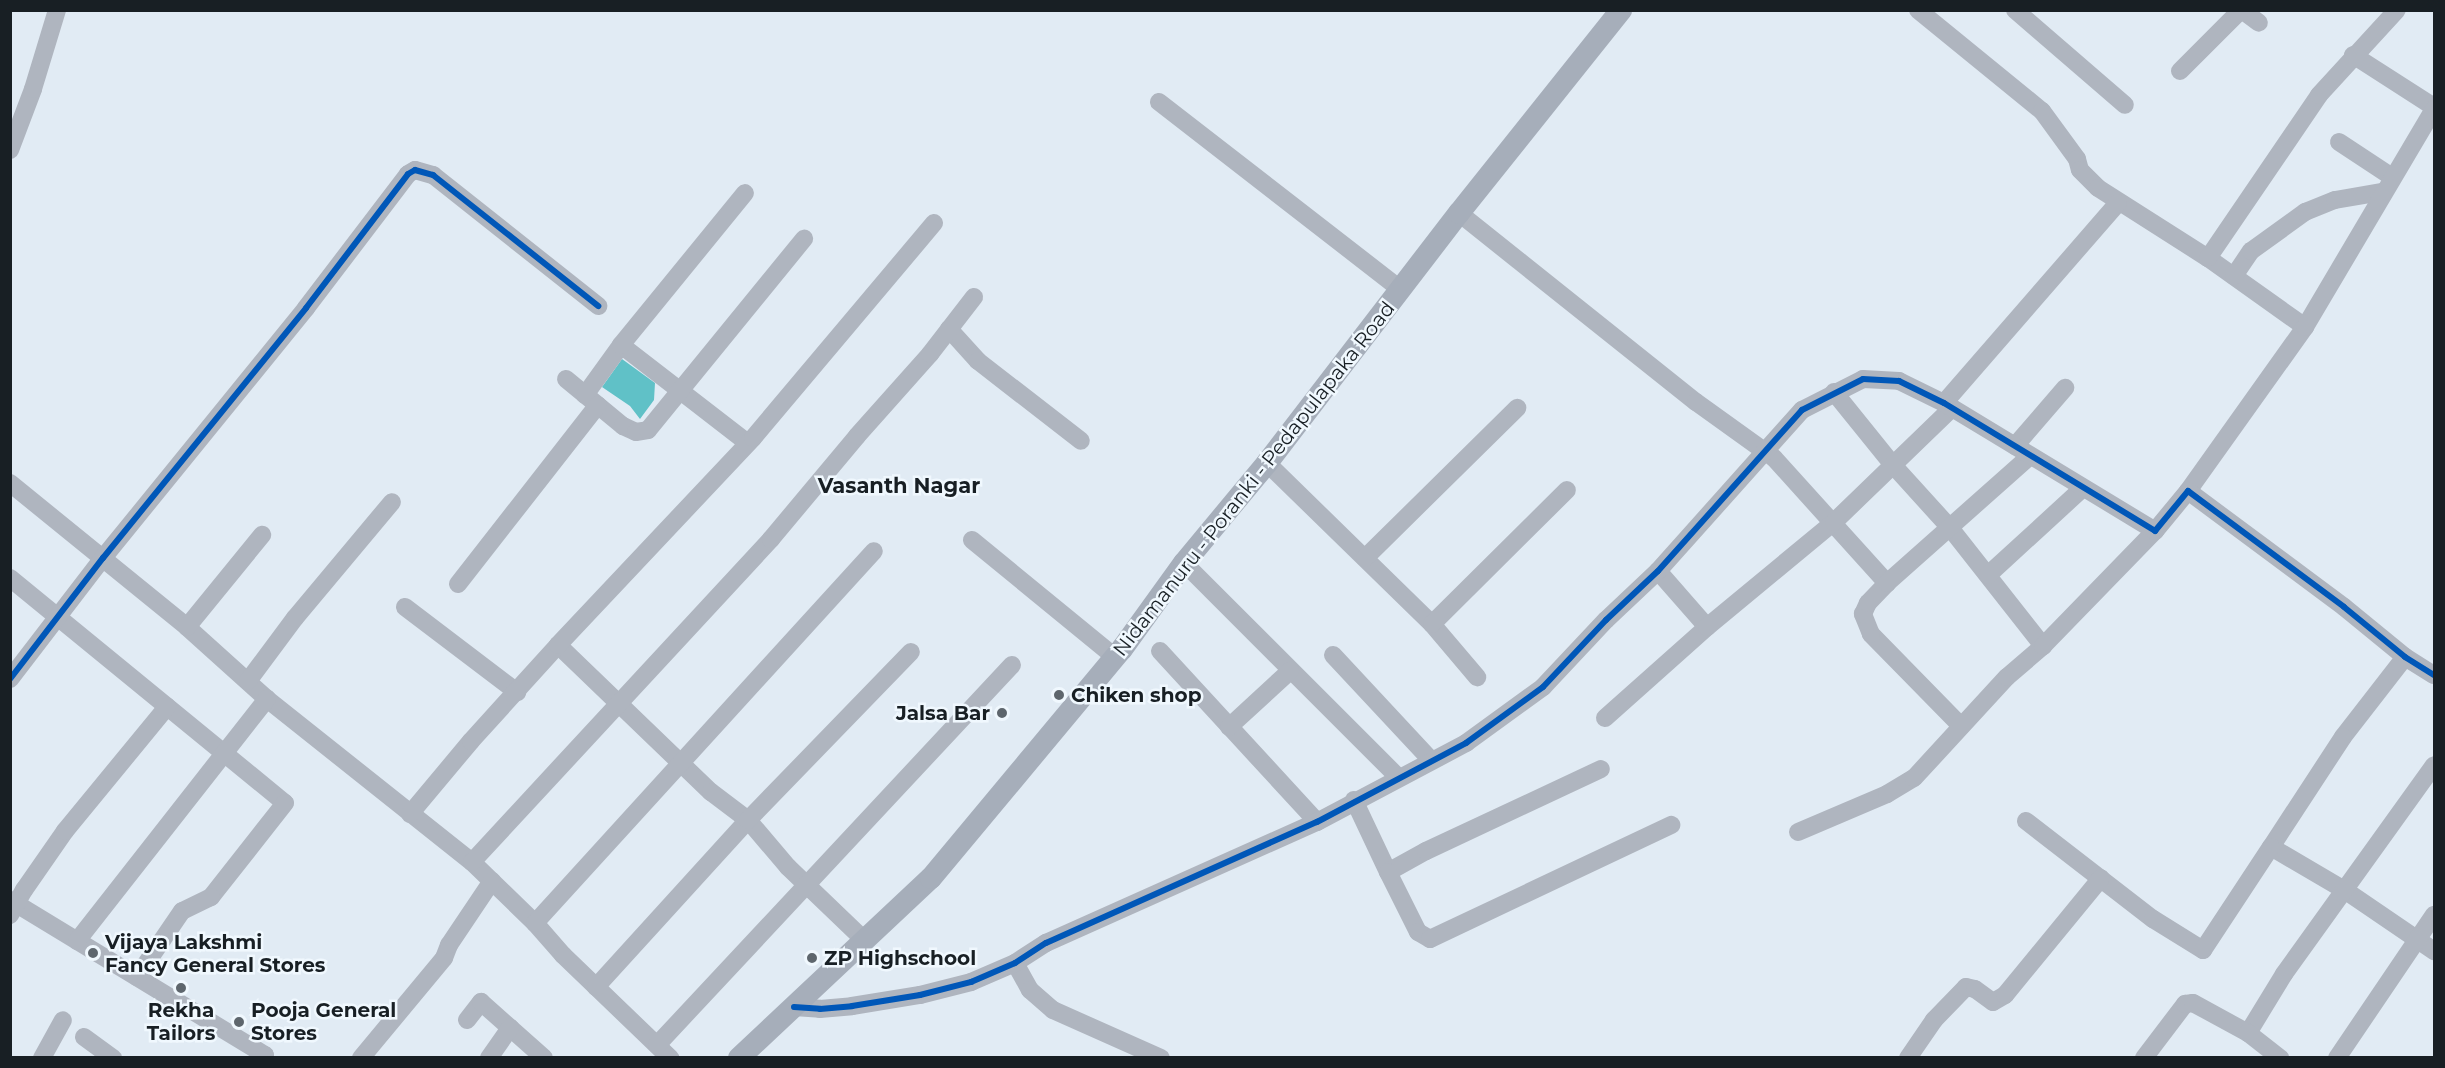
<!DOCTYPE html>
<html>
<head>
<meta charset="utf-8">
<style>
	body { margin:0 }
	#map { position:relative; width:2445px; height:1068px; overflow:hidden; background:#e1ebf4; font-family:Montserrat,sans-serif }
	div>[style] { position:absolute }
	.water>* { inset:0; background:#60c1c7 }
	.minor>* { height:18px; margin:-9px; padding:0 9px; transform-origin:9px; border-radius:9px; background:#afb5bf }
	.major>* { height:22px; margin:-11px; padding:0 11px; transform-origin:11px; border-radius:11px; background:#a6aeba }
	.cycleway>* { height:6px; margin:-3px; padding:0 3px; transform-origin:3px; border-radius:3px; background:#0057b8 }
	.dots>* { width:16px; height:16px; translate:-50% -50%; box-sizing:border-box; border:3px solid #f0f8fe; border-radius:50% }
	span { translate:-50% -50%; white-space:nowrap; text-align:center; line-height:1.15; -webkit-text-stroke:5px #f0f8fe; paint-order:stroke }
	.street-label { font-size:20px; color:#181f24 }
	.poi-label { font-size:20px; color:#181f24; font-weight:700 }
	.left { translate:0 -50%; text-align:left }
	.right { translate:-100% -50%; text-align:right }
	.neighbourhood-label { font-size:21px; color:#181f24; font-weight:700 }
	.frame { position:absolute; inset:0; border:12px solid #181f24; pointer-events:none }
</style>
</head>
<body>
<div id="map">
	<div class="water">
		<div style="clip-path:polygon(622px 359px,655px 383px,654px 400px,640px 419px,630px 406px,602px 387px)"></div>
	</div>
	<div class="minor">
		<div style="left:1918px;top:10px;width:160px;rotate:39.2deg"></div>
		<div style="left:2042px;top:111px;width:59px;rotate:53.9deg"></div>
		<div style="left:2077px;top:159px;width:11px;rotate:75deg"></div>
		<div style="left:2080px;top:170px;width:25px;rotate:45deg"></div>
		<div style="left:2098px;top:188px;width:130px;rotate:32.5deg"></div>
		<div style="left:2208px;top:258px;width:119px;rotate:35.4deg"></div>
		<div style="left:2305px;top:327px;width:201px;rotate:125.5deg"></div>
		<div style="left:2015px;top:10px;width:145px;rotate:40.8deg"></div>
		<div style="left:2242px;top:10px;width:21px;rotate:37deg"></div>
		<div style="left:2353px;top:55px;width:96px;rotate:32.7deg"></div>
		<div style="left:2180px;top:71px;width:86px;rotate:-45deg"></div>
		<div style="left:1159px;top:102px;width:306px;rotate:37.8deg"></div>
		<div style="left:2339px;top:142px;width:64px;rotate:33.4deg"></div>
		<div style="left:10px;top:150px;width:65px;rotate:-69.3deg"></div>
		<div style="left:33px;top:89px;width:83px;rotate:-73.1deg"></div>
		<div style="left:1459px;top:213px;width:303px;rotate:38.6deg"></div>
		<div style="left:1696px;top:402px;width:96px;rotate:35.7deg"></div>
		<div style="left:1774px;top:458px;width:169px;rotate:47.9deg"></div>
		<div style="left:2208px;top:258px;width:197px;rotate:-55.7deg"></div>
		<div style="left:2319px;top:95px;width:115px;rotate:-47.5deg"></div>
		<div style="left:2234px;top:276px;width:30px;rotate:-56deg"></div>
		<div style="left:2251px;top:251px;width:67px;rotate:-35.8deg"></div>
		<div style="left:2305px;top:212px;width:32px;rotate:-22deg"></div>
		<div style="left:2335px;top:200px;width:48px;rotate:-9.7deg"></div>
		<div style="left:2305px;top:327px;width:253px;rotate:-59.4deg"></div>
		<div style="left:949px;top:329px;width:43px;rotate:47.8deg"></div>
		<div style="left:978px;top:361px;width:130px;rotate:37.8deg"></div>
		<div style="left:621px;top:345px;width:160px;rotate:37.7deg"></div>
		<div style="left:566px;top:379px;width:74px;rotate:39.5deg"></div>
		<div style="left:623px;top:426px;width:14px;rotate:25deg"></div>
		<div style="left:636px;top:432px;width:12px;rotate:-9deg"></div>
		<div style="left:648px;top:430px;width:247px;rotate:-50.8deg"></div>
		<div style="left:1834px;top:392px;width:94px;rotate:51.1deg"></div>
		<div style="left:1893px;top:465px;width:86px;rotate:47.8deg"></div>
		<div style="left:1951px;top:529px;width:149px;rotate:51.8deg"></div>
		<div style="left:585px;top:395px;width:62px;rotate:-54.2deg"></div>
		<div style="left:621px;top:345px;width:196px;rotate:-50.8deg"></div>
		<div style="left:1944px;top:403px;width:265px;rotate:-49deg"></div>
		<div style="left:2015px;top:446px;width:77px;rotate:-49.2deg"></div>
		<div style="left:1267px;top:463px;width:231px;rotate:44.3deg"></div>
		<div style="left:1432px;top:624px;width:70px;rotate:49.7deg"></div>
		<div style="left:10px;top:483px;width:228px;rotate:39.1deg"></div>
		<div style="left:187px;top:627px;width:108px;rotate:42deg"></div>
		<div style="left:267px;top:699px;width:262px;rotate:38.5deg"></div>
		<div style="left:472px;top:862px;width:88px;rotate:44.1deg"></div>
		<div style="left:535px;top:923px;width:43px;rotate:48.8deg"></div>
		<div style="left:563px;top:955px;width:149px;rotate:43.9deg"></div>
		<div style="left:972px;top:540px;width:185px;rotate:39.3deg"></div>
		<div style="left:1365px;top:558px;width:214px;rotate:-44.6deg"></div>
		<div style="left:1184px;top:563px;width:303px;rotate:45deg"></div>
		<div style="left:1658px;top:571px;width:74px;rotate:48.8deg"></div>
		<div style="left:1988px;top:575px;width:127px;rotate:-42.5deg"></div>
		<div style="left:10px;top:578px;width:355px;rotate:39.3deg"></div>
		<div style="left:285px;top:803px;width:120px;rotate:128.2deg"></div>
		<div style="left:211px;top:897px;width:32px;rotate:154deg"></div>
		<div style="left:182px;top:911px;width:80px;rotate:124.3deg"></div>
		<div style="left:458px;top:584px;width:227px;rotate:-52deg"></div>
		<div style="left:405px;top:607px;width:141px;rotate:37.2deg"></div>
		<div style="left:1432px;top:624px;width:190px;rotate:-44.8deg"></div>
		<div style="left:187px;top:627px;width:119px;rotate:-50.8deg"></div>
		<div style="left:558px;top:645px;width:212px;rotate:43.9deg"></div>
		<div style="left:711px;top:792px;width:46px;rotate:37.1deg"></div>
		<div style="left:748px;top:820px;width:62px;rotate:49.6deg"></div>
		<div style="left:788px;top:867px;width:104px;rotate:43.8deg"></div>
		<div style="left:1160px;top:651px;width:232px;rotate:47.4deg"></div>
		<div style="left:1333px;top:655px;width:144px;rotate:47deg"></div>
		<div style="left:2405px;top:657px;width:101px;rotate:127.8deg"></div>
		<div style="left:2343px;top:737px;width:131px;rotate:123.2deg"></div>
		<div style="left:2271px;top:847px;width:87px;rotate:30.4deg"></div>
		<div style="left:2346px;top:891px;width:107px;rotate:34.3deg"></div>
		<div style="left:10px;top:679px;width:153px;rotate:-52.5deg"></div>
		<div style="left:103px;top:558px;width:322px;rotate:-50.9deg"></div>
		<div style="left:306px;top:308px;width:168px;rotate:-52.7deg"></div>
		<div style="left:408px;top:174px;width:8px;rotate:-30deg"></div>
		<div style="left:415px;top:170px;width:19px;rotate:16deg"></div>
		<div style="left:433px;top:175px;width:211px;rotate:38.4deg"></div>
		<div style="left:248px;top:681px;width:79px;rotate:-53.3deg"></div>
		<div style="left:295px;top:618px;width:151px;rotate:-50.1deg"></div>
		<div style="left:1605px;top:718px;width:137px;rotate:-41.7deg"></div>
		<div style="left:1707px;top:627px;width:165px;rotate:-39.6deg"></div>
		<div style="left:1834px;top:522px;width:164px;rotate:-44deg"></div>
		<div style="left:1961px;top:726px;width:129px;rotate:-134.4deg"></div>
		<div style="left:1871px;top:634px;width:22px;rotate:-112deg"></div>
		<div style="left:1863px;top:614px;width:12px;rotate:-66deg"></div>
		<div style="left:1868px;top:603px;width:28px;rotate:-46deg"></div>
		<div style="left:1887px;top:583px;width:191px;rotate:-41.6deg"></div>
		<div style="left:1229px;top:727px;width:83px;rotate:-42.6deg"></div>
		<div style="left:1354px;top:800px;width:80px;rotate:64.7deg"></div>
		<div style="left:1388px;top:872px;width:43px;rotate:-28.9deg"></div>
		<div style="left:1426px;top:851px;width:193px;rotate:-25.1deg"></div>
		<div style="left:410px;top:814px;width:95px;rotate:-50.1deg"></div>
		<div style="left:471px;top:741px;width:130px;rotate:-47.8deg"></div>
		<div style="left:558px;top:645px;width:284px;rotate:-46.7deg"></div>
		<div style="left:753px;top:438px;width:281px;rotate:-49.9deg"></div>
		<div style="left:2026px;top:821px;width:160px;rotate:37.7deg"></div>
		<div style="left:2153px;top:919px;width:59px;rotate:31.8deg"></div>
		<div style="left:2203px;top:950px;width:123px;rotate:-56.6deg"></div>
		<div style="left:1798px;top:832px;width:97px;rotate:-23.1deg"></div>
		<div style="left:1887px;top:794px;width:31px;rotate:-31deg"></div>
		<div style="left:1914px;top:778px;width:137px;rotate:-47.4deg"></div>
		<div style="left:2007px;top:677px;width:48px;rotate:-40.7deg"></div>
		<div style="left:2043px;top:646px;width:161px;rotate:-45.8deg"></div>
		<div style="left:472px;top:862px;width:440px;rotate:-47.2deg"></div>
		<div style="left:771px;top:539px;width:134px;rotate:-50.1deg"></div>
		<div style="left:857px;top:436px;width:110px;rotate:-48.3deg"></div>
		<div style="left:930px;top:354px;width:72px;rotate:-52.3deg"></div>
		<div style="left:1388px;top:872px;width:67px;rotate:63.4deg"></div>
		<div style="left:1418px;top:932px;width:14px;rotate:30deg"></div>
		<div style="left:1430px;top:939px;width:267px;rotate:-25.3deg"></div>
		<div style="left:10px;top:900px;width:298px;rotate:31.3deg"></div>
		<div style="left:265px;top:1055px;width:4px;rotate:124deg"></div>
		<div style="left:10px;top:915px;width:29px;rotate:-61deg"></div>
		<div style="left:24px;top:890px;width:72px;rotate:-55.2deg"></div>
		<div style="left:65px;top:831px;width:161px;rotate:-50.6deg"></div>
		<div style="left:535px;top:923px;width:503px;rotate:-47.66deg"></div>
		<div style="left:77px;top:941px;width:308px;rotate:-51.9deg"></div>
		<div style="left:1015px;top:963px;width:31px;rotate:61deg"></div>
		<div style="left:1030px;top:990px;width:30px;rotate:41deg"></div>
		<div style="left:1053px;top:1010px;width:118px;rotate:24deg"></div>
		<div style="left:596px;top:987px;width:226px;rotate:-47.7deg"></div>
		<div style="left:748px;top:820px;width:234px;rotate:-45.9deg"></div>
		<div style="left:794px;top:1007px;width:26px;rotate:4deg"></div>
		<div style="left:820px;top:1009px;width:32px;rotate:-5deg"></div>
		<div style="left:852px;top:1006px;width:69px;rotate:-9.2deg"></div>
		<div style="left:920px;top:995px;width:53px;rotate:-14.3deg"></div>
		<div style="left:971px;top:982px;width:48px;rotate:-23.4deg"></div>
		<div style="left:1015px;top:963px;width:37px;rotate:-33deg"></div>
		<div style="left:1046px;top:943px;width:297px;rotate:-24.1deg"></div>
		<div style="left:1317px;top:822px;width:169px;rotate:-27.9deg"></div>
		<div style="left:1466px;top:743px;width:95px;rotate:-36deg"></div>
		<div style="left:1543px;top:687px;width:92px;rotate:-46.8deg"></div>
		<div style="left:1606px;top:620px;width:71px;rotate:-43.3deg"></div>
		<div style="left:1658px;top:571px;width:216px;rotate:-48.2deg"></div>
		<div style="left:1802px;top:410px;width:68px;rotate:-26.9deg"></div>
		<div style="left:1863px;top:379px;width:36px;rotate:3deg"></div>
		<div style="left:1899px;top:381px;width:50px;rotate:26.1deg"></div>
		<div style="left:1944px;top:403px;width:247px;rotate:31.2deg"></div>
		<div style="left:2155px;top:531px;width:52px;rotate:-50.5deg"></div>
		<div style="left:2188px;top:491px;width:194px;rotate:36.6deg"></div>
		<div style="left:2344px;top:607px;width:79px;rotate:39.3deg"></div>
		<div style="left:2405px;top:657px;width:34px;rotate:32deg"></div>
		<div style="left:467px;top:1020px;width:23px;rotate:-52deg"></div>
		<div style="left:481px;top:1002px;width:84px;rotate:41.6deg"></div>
		<div style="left:2248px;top:1033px;width:69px;rotate:-58.6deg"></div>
		<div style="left:2284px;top:974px;width:257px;rotate:-54.3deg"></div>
		<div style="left:84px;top:1037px;width:36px;rotate:36deg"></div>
		<div style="left:657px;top:1045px;width:520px;rotate:-46.95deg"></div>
		<div style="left:42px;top:1058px;width:43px;rotate:-61.1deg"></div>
		<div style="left:361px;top:1058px;width:130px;rotate:-50.3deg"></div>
		<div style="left:444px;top:958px;width:14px;rotate:-69deg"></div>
		<div style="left:449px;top:945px;width:77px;rotate:-56.1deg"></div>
		<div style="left:489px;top:1058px;width:37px;rotate:-55deg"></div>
		<div style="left:1908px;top:1058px;width:46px;rotate:-55.6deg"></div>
		<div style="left:1934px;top:1020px;width:46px;rotate:-45.9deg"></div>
		<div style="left:1966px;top:987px;width:9px;rotate:13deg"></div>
		<div style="left:1975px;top:989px;width:22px;rotate:36deg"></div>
		<div style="left:1993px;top:1002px;width:14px;rotate:-30deg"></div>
		<div style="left:2005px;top:995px;width:151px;rotate:-50.6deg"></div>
		<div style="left:2144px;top:1058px;width:68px;rotate:-52.8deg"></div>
		<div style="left:2185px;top:1004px;width:8px;rotate:-7deg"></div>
		<div style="left:2193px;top:1003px;width:63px;rotate:28.6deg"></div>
		<div style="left:2248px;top:1033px;width:41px;rotate:38deg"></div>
		<div style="left:2337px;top:1058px;width:173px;rotate:-55.9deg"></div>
	</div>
	<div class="major">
		<div style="left:739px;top:1058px;width:263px;rotate:-43.2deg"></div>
		<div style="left:931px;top:878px;width:298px;rotate:-50.2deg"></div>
		<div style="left:1122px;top:649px;width:106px;rotate:-54.2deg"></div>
		<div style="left:1184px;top:563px;width:130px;rotate:-50.3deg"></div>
		<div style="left:1267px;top:463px;width:315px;rotate:-52.5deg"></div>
		<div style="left:1459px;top:213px;width:260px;rotate:-51.4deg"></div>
	</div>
	<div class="cycleway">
		<div style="left:10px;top:679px;width:153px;rotate:-52.5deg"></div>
		<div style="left:103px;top:558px;width:322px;rotate:-50.9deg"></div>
		<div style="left:306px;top:308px;width:168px;rotate:-52.7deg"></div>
		<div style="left:408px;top:174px;width:8px;rotate:-30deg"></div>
		<div style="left:415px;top:170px;width:19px;rotate:16deg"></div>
		<div style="left:433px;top:175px;width:211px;rotate:38.4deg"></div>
		<div style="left:794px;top:1007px;width:26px;rotate:4deg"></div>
		<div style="left:820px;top:1009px;width:32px;rotate:-5deg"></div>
		<div style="left:852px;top:1006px;width:69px;rotate:-9.2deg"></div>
		<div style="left:920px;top:995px;width:53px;rotate:-14.3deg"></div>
		<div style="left:971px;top:982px;width:48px;rotate:-23.4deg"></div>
		<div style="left:1015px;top:963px;width:37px;rotate:-33deg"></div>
		<div style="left:1046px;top:943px;width:297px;rotate:-24.1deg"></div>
		<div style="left:1317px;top:822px;width:169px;rotate:-27.9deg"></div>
		<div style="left:1466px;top:743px;width:95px;rotate:-36deg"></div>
		<div style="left:1543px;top:687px;width:92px;rotate:-46.8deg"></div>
		<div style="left:1606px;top:620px;width:71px;rotate:-43.3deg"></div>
		<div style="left:1658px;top:571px;width:216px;rotate:-48.2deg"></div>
		<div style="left:1802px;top:410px;width:68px;rotate:-26.9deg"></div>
		<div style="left:1863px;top:379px;width:36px;rotate:3deg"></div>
		<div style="left:1899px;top:381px;width:50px;rotate:26.1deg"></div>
		<div style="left:1944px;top:403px;width:247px;rotate:31.2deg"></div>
		<div style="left:2155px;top:531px;width:52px;rotate:-50.5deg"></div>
		<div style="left:2188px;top:491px;width:194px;rotate:36.6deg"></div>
		<div style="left:2344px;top:607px;width:79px;rotate:39.3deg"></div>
		<div style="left:2405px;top:657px;width:34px;rotate:32deg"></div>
	</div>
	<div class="dots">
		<div style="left:1059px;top:695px;background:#5e666d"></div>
		<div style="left:1002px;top:713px;background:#5e666d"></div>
		<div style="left:93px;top:953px;background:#5e666d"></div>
		<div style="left:812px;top:958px;background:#5e666d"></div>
		<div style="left:181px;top:988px;background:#5e666d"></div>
		<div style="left:239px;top:1022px;background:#5e666d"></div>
	</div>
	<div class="street-label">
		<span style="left:1254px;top:479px;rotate:-52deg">Nidamanuru - Poranki - Pedapulapaka Road</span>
	</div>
	<div class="poi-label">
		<span class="left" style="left:1071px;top:695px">Chiken shop</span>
		<span class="right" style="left:990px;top:713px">Jalsa Bar</span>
		<span class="left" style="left:105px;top:954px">Vijaya Lakshmi<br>Fancy General Stores</span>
		<span class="left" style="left:824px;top:958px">ZP Highschool</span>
		<span style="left:181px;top:1022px">Rekha<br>Tailors</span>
		<span class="left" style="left:251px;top:1022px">Pooja General<br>Stores</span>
	</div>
	<div class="neighbourhood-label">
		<span style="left:899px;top:486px">Vasanth Nagar</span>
	</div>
	<div class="frame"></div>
</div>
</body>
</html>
